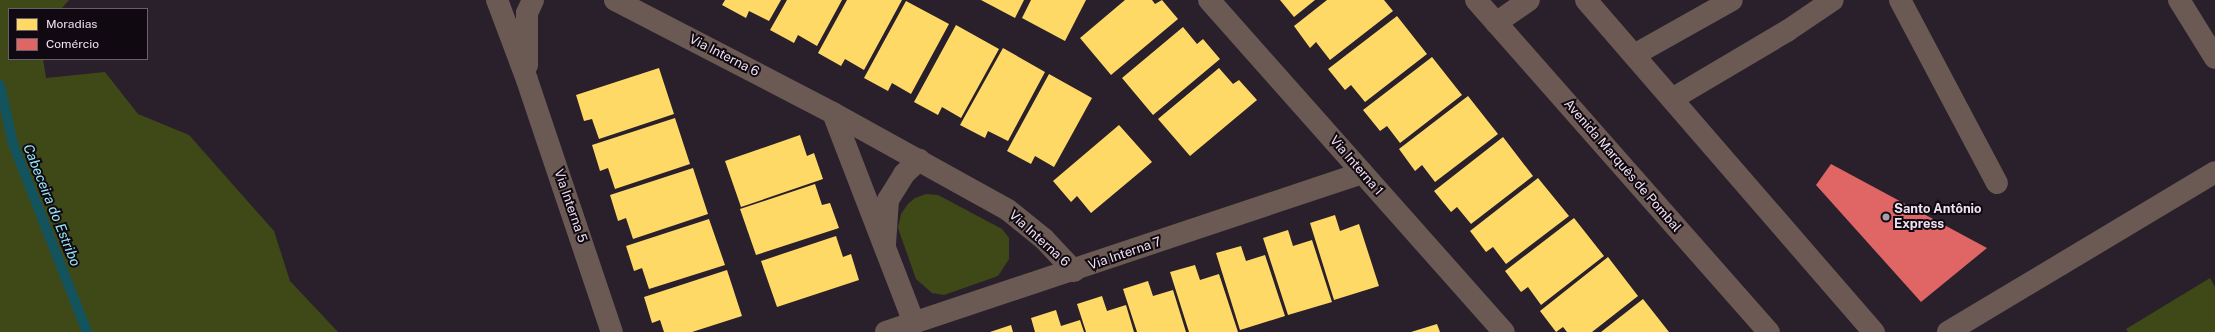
<!DOCTYPE html>
<html>
<head>
<meta charset="utf-8">
<style>
	body { margin:0 }
	#map { position:relative; width:2215px; height:332px; overflow:hidden; background:#2a202b; font-family:"Public Sans",sans-serif }
	div>[style] { position:absolute }
	.green>* { inset:0; background:#3f4917 }
	.homes>* { inset:0; background:#ffd966 }
	.shops>* { inset:0; background:#e06666 }
	.stream>* { height:10px; margin:-5px; padding:0 5px; transform-origin:5px; border-radius:5px; background:#13535e }
	.minor>* { height:22px; margin:-11px; padding:0 11px; transform-origin:11px; border-radius:11px; background:#6a5a53 }
	.major>* { height:22px; margin:-11px; padding:0 11px; transform-origin:11px; border-radius:11px; background:#6c5954 }
	.dots>* { width:11px; height:11px; translate:-50% -50%; box-sizing:border-box; border:2px solid #110912; border-radius:50% }
	span { translate:-50% -50%; white-space:nowrap; text-align:center; line-height:1.15; -webkit-text-stroke:4px #110912; paint-order:stroke }
	.street-label { font-size:13px; color:#efe2f0 }
	.poi-label { font-size:13px; color:#efe2f0; font-weight:700 }
	.left { translate:0 -50%; text-align:left }
	.water-label { font-size:14px; color:#93e9f8; font-style:italic }
	.legend { position:absolute; left:8px; top:8px; width:140px; height:52px; box-sizing:border-box; background:#110912; border:1px solid #6a606b; margin:0; padding:5px 7px; list-style:none; font-size:12px; color:#efe2f0 }
	.legend li { display:flex; align-items:center; gap:8px; height:20px }
	.legend b { width:20px; border:1px solid #6a606b }
</style>
</head>
<body>
<div id="map">
	<div class="green">
		<div style="clip-path:polygon(0 0,69px 0,61px 9px,9px 9px,9px 59px,43px 59px,46px 78px,105px 72px,138px 114px,189px 135px,274px 231px,290px 281px,338px 332px,0 332px)"></div>
		<div style="clip-path:polygon(926px 194px,938px 195px,1002px 229px,1009px 238px,1009px 259px,998px 276px,944px 295px,932px 293px,916px 279px,898px 228px,901px 214px,908px 204px,915px 198px)"></div>
		<div style="clip-path:polygon(2210px 278px,2215px 287px,2215px 332px,2128px 332px,2126px 329px)"></div>
	</div>
	<div class="homes">
		<div style="clip-path:polygon(725px 0,781px 0,769px 21px,749px 11px,746px 18px,722px 5px)"></div>
		<div style="clip-path:polygon(787px 0,842px 0,817px 46px,798px 35px,794px 43px,770px 30px)"></div>
		<div style="clip-path:polygon(847px 0,902px 0,864px 70px,845px 59px,841px 66px,818px 53px)"></div>
		<div style="clip-path:polygon(981px 0,1024px 0,1015px 18px)"></div>
		<div style="clip-path:polygon(1031px 0,1086px 0,1065px 41px,1022px 18px)"></div>
		<div style="clip-path:polygon(1125px 0,1152px 0,1155px 4px,1162px 0,1178px 19px,1111px 75px,1080px 38px)"></div>
		<div style="clip-path:polygon(1280px 0,1315px 0,1294px 17px)"></div>
		<div style="clip-path:polygon(1327px 0,1384px 0,1393px 11px,1330px 60px,1316px 42px,1310px 48px,1294px 26px)"></div>
		<div style="clip-path:polygon(906px 1px,949px 24px,911px 94px,892px 83px,888px 91px,864px 78px)"></div>
		<div style="clip-path:polygon(1397px 16px,1427px 54px,1365px 102px,1351px 85px,1345px 90px,1328px 69px)"></div>
		<div style="clip-path:polygon(956px 25px,999px 49px,961px 118px,942px 107px,938px 115px,914px 102px)"></div>
		<div style="clip-path:polygon(1183px 27px,1197px 44px,1203px 39px,1220px 59px,1153px 115px,1122px 78px)"></div>
		<div style="clip-path:polygon(1003px 48px,1045px 72px,1008px 141px,988px 131px,985px 138px,960px 125px)"></div>
		<div style="clip-path:polygon(1432px 57px,1462px 95px,1400px 143px,1387px 126px,1380px 131px,1363px 110px)"></div>
		<div style="clip-path:polygon(659px 68px,674px 114px,599px 139px,592px 119px,584px 121px,576px 95px)"></div>
		<div style="clip-path:polygon(1219px 68px,1233px 84px,1239px 80px,1257px 100px,1190px 156px,1158px 119px)"></div>
		<div style="clip-path:polygon(1049px 74px,1092px 98px,1054px 167px,1035px 156px,1031px 164px,1007px 151px)"></div>
		<div style="clip-path:polygon(1468px 96px,1498px 134px,1435px 182px,1422px 165px,1415px 171px,1399px 149px)"></div>
		<div style="clip-path:polygon(675px 118px,690px 164px,615px 189px,608px 168px,600px 171px,592px 145px)"></div>
		<div style="clip-path:polygon(1119px 125px,1152px 162px,1091px 213px,1077px 196px,1071px 202px,1053px 181px)"></div>
		<div style="clip-path:polygon(800px 135px,807px 156px,814px 153px,823px 179px,741px 207px,725px 161px)"></div>
		<div style="clip-path:polygon(1503px 137px,1533px 176px,1471px 224px,1457px 207px,1451px 212px,1434px 191px)"></div>
		<div style="clip-path:polygon(693px 168px,708px 214px,633px 239px,626px 218px,618px 221px,610px 195px)"></div>
		<div style="clip-path:polygon(1538px 178px,1569px 216px,1506px 264px,1493px 247px,1486px 252px,1470px 231px)"></div>
		<div style="clip-path:polygon(815px 184px,822px 205px,830px 203px,839px 228px,756px 255px,740px 209px)"></div>
		<div style="clip-path:polygon(1335px 215px,1340px 231px,1359px 224px,1379px 286px,1334px 300px,1310px 223px)"></div>
		<div style="clip-path:polygon(1574px 218px,1604px 256px,1541px 305px,1528px 287px,1521px 292px,1505px 271px)"></div>
		<div style="clip-path:polygon(709px 219px,725px 265px,649px 289px,642px 268px,634px 271px,626px 246px)"></div>
		<div style="clip-path:polygon(1288px 230px,1293px 246px,1312px 240px,1332px 302px,1288px 315px,1263px 238px)"></div>
		<div style="clip-path:polygon(836px 236px,843px 257px,851px 254px,859px 280px,777px 307px,761px 261px)"></div>
		<div style="clip-path:polygon(1241px 246px,1246px 261px,1265px 255px,1285px 316px,1240px 330px,1216px 253px)"></div>
		<div style="clip-path:polygon(1608px 257px,1638px 296px,1592px 332px,1567px 332px,1563px 327px,1556px 332px,1540px 311px)"></div>
		<div style="clip-path:polygon(1195px 265px,1200px 280px,1219px 274px,1238px 332px,1189px 332px,1170px 272px)"></div>
		<div style="clip-path:polygon(727px 270px,742px 316px,692px 332px,664px 332px,660px 320px,652px 323px,644px 297px)"></div>
		<div style="clip-path:polygon(1148px 281px,1153px 296px,1173px 290px,1186px 332px,1137px 332px,1123px 289px)"></div>
		<div style="clip-path:polygon(1102px 296px,1107px 311px,1126px 305px,1134px 332px,1086px 332px,1077px 304px)"></div>
		<div style="clip-path:polygon(1643px 299px,1669px 332px,1601px 332px)"></div>
		<div style="clip-path:polygon(1056px 310px,1061px 326px,1080px 320px,1084px 332px,1035px 332px,1031px 318px)"></div>
		<div style="clip-path:polygon(1437px 324px,1440px 332px,1411px 332px)"></div>
		<div style="clip-path:polygon(1011px 325px,1013px 332px,990px 332px)"></div>
	</div>
	<div class="shops">
		<div style="clip-path:polygon(1831px 164px,1987px 248px,1921px 302px,1816px 185px)"></div>
	</div>
	<div class="stream">
		<div style="left:0;top:85px;width:60px;rotate:77.6deg"></div>
		<div style="left:13px;top:144px;width:202px;rotate:68.5deg"></div>
	</div>
	<div class="minor">
		<div style="left:497px;top:0;width:85px;rotate:69.4deg"></div>
		<div style="left:527px;top:80px;width:266px;rotate:71.4deg"></div>
		<div style="left:615px;top:0;width:246px;rotate:27.4deg"></div>
		<div style="left:833px;top:113px;width:200px;rotate:29deg"></div>
		<div style="left:1008px;top:210px;width:46px;rotate:38.9deg"></div>
		<div style="left:1044px;top:239px;width:44px;rotate:46.8deg"></div>
		<div style="left:1209px;top:0;width:444px;rotate:48.4deg"></div>
		<div style="left:1900px;top:0;width:207px;rotate:62.1deg"></div>
		<div style="left:2179px;top:0;width:68px;rotate:58.2deg"></div>
		<div style="left:1634px;top:55px;width:112px;rotate:-29.3deg"></div>
		<div style="left:527px;top:65px;width:52px;rotate:-90deg"></div>
		<div style="left:527px;top:13px;width:14px;rotate:-65deg"></div>
		<div style="left:1672px;top:99px;width:134px;rotate:-30.6deg"></div>
		<div style="left:1787px;top:31px;width:55px;rotate:-34deg"></div>
		<div style="left:833px;top:113px;width:225px;rotate:68.9deg"></div>
		<div style="left:885px;top:244px;width:44px;rotate:-86.1deg"></div>
		<div style="left:888px;top:200px;width:31px;rotate:-58deg"></div>
		<div style="left:904px;top:174px;width:21px;rotate:-43deg"></div>
		<div style="left:886px;top:332px;width:502px;rotate:-18.47deg"></div>
		<div style="left:1948px;top:332px;width:311px;rotate:-30.9deg"></div>
	</div>
	<div class="major">
		<div style="left:1476px;top:0;width:443px;rotate:48.6deg"></div>
		<div style="left:1586px;top:0;width:440px;rotate:49.1deg"></div>
		<div style="left:1496px;top:23px;width:40px;rotate:-34.9deg"></div>
	</div>
	<div class="dots">
		<div style="left:1886px;top:217px;background:#aa9eab"></div>
	</div>
	<div class="street-label">
		<span style="left:724px;top:56px;rotate:27deg">Via Interna 6</span>
		<span style="left:1356px;top:166px;rotate:49deg">Via Interna 1</span>
		<span style="left:1622px;top:166px;rotate:49deg">Avenida Marquês de Pombal</span>
		<span style="left:570px;top:206px;rotate:71deg">Via Interna 5</span>
		<span style="left:1039px;top:239px;rotate:42deg">Via Interna 6</span>
		<span style="left:1125px;top:254px;rotate:-19deg">Via Interna 7</span>
	</div>
	<div class="poi-label">
		<span class="left" style="left:1894px;top:217px">Santo Antônio<br>Express</span>
	</div>
	<div class="water-label">
		<span style="left:52px;top:205px;rotate:68deg">Cabeceira do Estribo</span>
	</div>
	<ul class="legend">
	<li><b style="height:11px;background:#ffd966"></b>Moradias</li>
	<li><b style="height:11px;background:#e06666"></b>Comércio</li>
	</ul>
</div>
</body>
</html>
